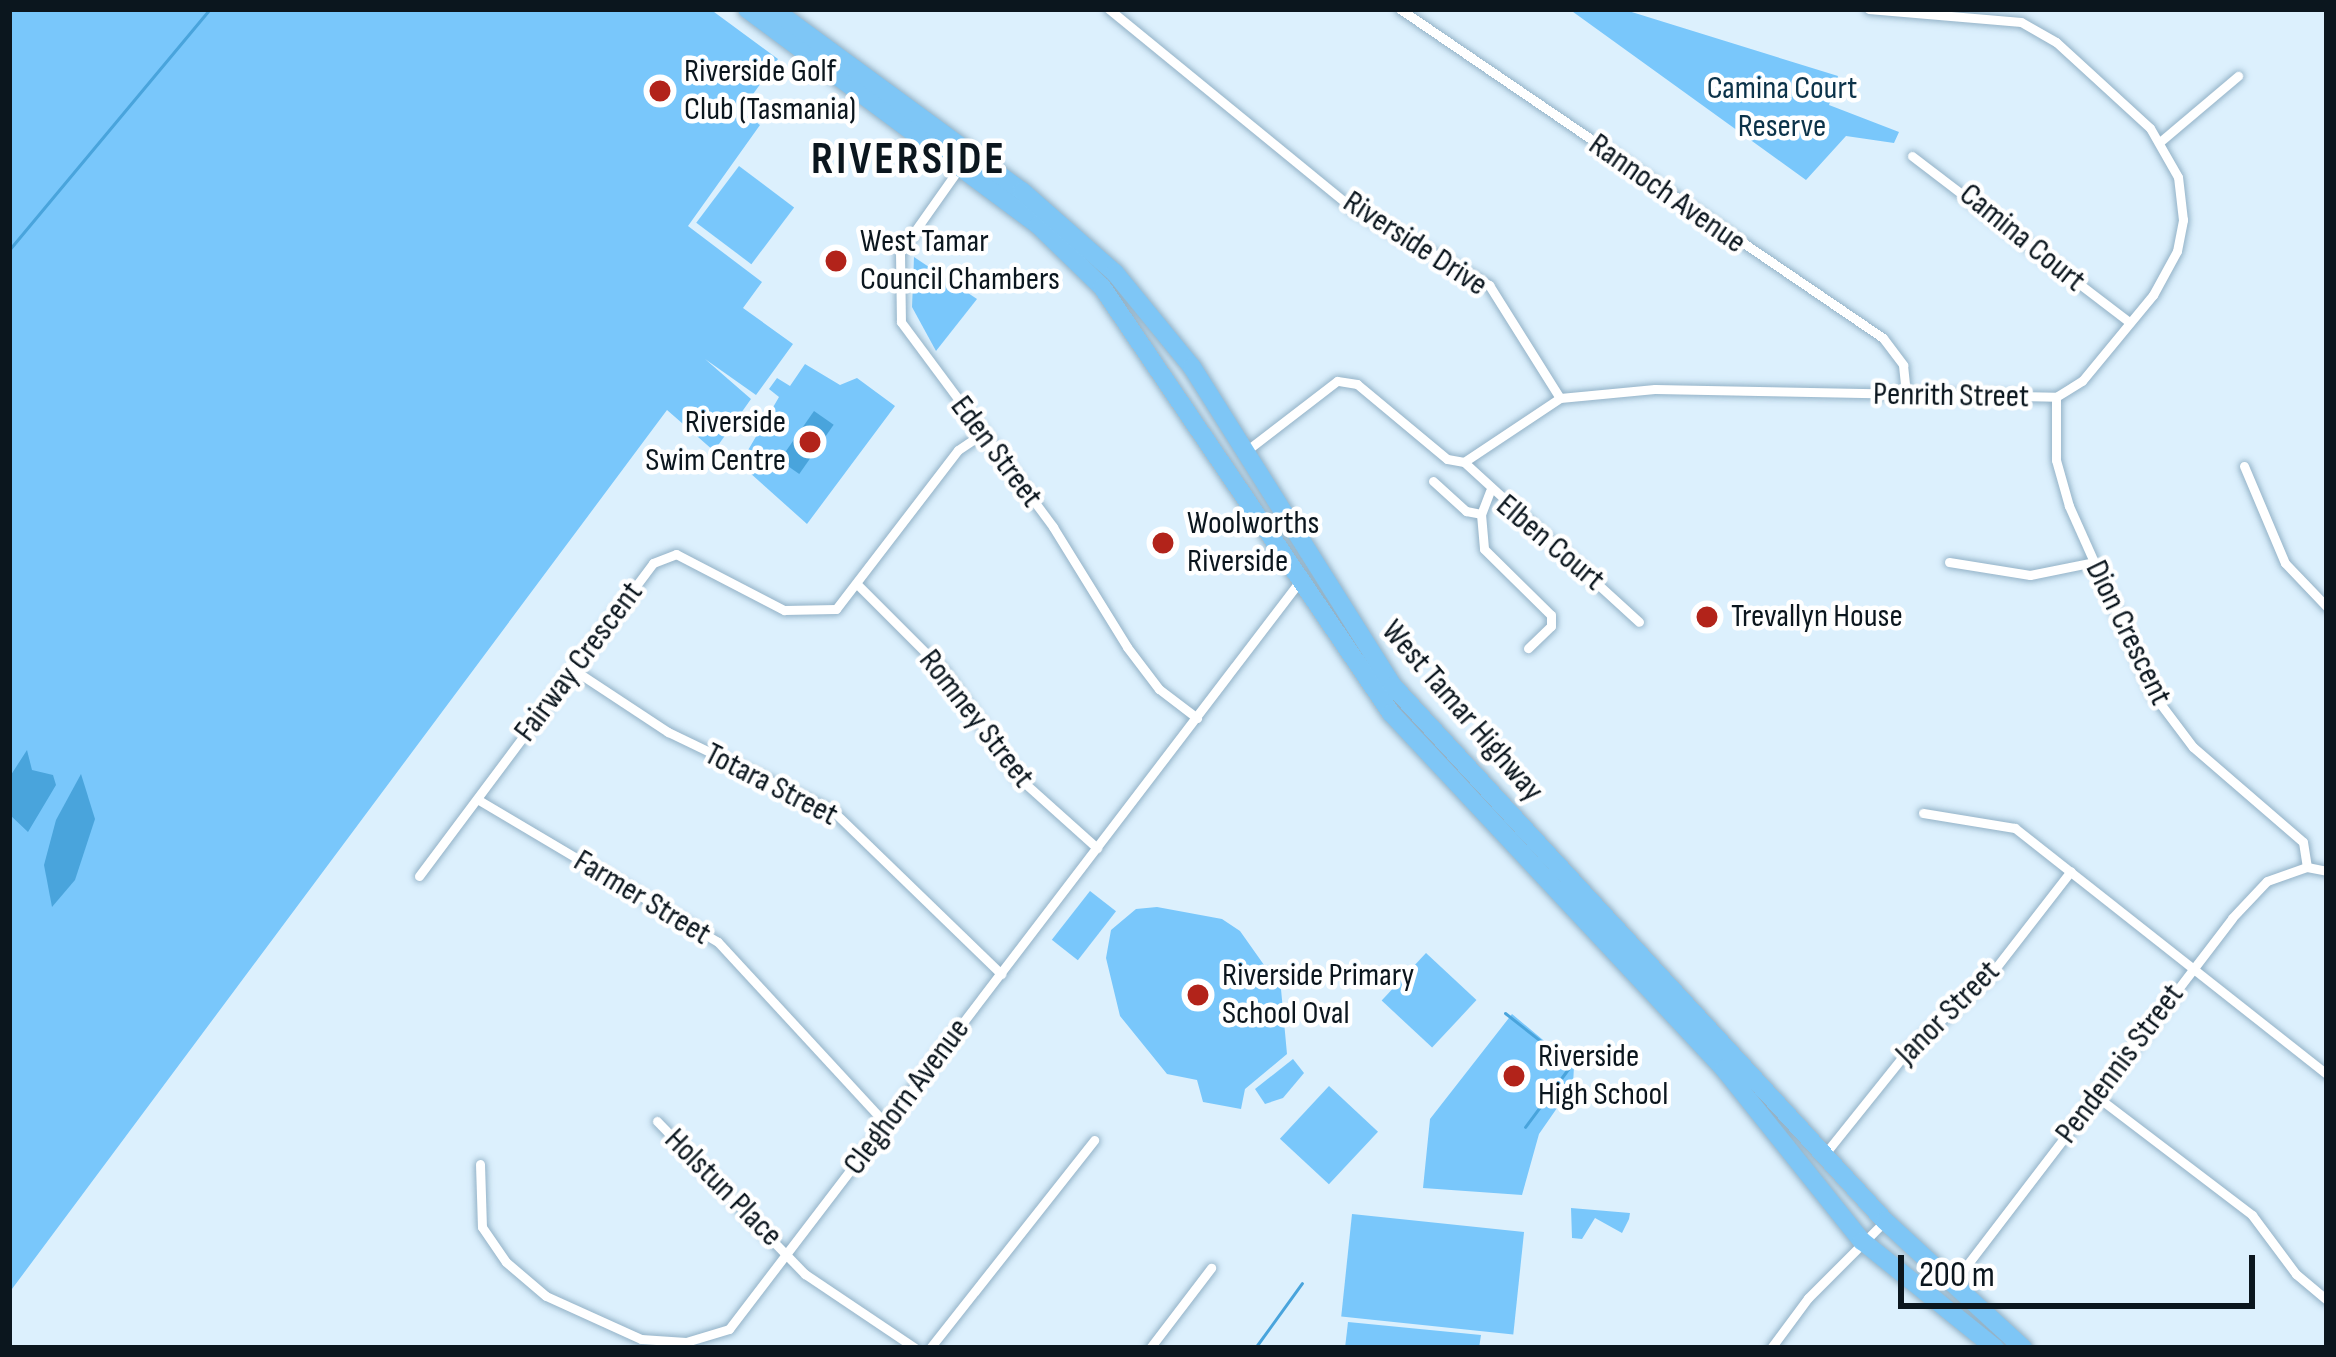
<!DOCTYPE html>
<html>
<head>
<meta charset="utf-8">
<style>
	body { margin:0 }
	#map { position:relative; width:2336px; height:1357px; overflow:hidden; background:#dcf0fd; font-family:"Sofia Sans Condensed",sans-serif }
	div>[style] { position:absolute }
	.green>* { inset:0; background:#79c7fb; transform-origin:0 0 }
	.water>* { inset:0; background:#49a4dc; transform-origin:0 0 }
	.stream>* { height:3px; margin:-1.5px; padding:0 1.5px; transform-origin:1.5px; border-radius:1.5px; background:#49a4dc }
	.roads { filter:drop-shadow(0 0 3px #93b2c7) drop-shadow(0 0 3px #93b2c7) }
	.street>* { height:9px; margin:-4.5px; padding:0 4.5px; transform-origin:4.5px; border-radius:4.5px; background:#fff }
	.highway>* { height:18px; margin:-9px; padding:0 9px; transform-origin:9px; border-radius:9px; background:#7ec6f6 }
	.dots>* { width:33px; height:33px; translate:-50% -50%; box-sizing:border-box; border:6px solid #fff; border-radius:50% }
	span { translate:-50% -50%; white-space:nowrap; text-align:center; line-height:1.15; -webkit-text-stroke:9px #fff; paint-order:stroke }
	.poi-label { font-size:33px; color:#0b161e }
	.left { translate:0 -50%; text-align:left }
	.right { translate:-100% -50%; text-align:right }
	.park-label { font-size:33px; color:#0c334a }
	.street-label { font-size:33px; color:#0b161e }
	.district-label { font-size:45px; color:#0b161e; font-weight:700; letter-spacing:3px }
	.frame { position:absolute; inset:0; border:12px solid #0b161e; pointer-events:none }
	.scale { position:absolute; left:1898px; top:1255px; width:357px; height:54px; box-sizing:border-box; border:6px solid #0b161e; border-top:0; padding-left:15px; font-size:36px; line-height:42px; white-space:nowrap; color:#0b161e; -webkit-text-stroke:9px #fff; paint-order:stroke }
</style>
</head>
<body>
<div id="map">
	<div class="green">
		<div style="clip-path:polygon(9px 9px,710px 9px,778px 59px,741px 111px,760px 125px,688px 226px,762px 282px,743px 308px,793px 344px,756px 395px,705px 359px,751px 399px,714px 451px,667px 410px,9px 1293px)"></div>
		<div style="clip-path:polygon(1569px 9px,1622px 9px,1838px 76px,1829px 105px,1899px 132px,1894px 143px,1846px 136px,1806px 180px)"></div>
		<div style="left:739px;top:166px;width:69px;height:71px;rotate:37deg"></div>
		<div style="clip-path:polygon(914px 257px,977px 299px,936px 351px,912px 307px)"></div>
		<div style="clip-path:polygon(805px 364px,840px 385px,857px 378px,895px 406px,807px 524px,740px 464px,779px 397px,769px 389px,777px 378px,790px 386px)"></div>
		<div style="left:1090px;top:891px;width:33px;height:62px;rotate:38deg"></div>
		<div style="clip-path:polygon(1157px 907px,1222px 919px,1240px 931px,1281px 989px,1287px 1054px,1245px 1089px,1241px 1109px,1203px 1102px,1197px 1080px,1167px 1074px,1120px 1016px,1106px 958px,1111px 930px,1136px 909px)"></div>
		<div style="left:1426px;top:953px;width:69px;height:65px;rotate:43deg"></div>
		<div style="clip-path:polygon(1512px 1014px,1574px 1066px,1573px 1085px,1539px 1134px,1522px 1195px,1423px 1188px,1430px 1119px)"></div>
		<div style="clip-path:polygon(1293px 1059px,1304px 1073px,1283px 1098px,1265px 1104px,1255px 1089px)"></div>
		<div style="left:1329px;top:1086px;width:67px;height:72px;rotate:43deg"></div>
		<div style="clip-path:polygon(1571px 1208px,1630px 1213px,1629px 1219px,1622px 1233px,1595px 1218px,1582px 1239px,1572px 1238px)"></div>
		<div style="left:1352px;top:1214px;width:173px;height:103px;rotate:6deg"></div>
		<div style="clip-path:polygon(1348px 1322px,1481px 1335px,1479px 1348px,1345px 1348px)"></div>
	</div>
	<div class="water">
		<div style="left:814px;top:411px;width:24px;height:60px;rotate:35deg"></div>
		<div style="clip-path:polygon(27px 750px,32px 770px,53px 775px,56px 785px,28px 832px,9px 814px,9px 778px)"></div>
		<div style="clip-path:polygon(81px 774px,95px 819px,75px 880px,52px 907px,44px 865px,56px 820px)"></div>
	</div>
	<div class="stream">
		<div style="left:9px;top:250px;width:314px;rotate:-50.2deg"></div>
		<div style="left:1505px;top:1013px;width:84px;rotate:38.2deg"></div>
		<div style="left:1571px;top:1065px;width:77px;rotate:126.6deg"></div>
		<div style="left:1255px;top:1348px;width:80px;rotate:-54.1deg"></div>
	</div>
	<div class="roads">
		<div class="street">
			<div style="left:1109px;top:9px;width:318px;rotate:39.3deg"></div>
			<div style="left:1355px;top:210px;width:154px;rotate:29.2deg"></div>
			<div style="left:1489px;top:285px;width:133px;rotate:57.9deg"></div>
			<div style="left:1560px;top:398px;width:115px;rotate:146.3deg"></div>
			<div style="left:1464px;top:462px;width:17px;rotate:-170deg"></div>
			<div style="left:1447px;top:459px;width:117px;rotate:-140.2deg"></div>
			<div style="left:1357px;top:384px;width:20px;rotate:-171deg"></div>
			<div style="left:1337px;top:381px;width:115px;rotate:142.4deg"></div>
			<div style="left:1400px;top:9px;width:584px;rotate:34.26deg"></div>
			<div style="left:1883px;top:338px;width:34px;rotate:53deg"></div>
			<div style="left:1903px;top:365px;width:30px;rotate:84deg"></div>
			<div style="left:2161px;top:141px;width:101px;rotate:-40.2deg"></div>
			<div style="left:1912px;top:156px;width:273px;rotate:37.4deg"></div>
			<div style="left:960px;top:167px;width:104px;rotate:125.2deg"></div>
			<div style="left:900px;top:252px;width:70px;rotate:89.2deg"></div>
			<div style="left:901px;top:322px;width:255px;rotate:53.4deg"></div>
			<div style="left:1053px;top:527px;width:141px;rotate:58.3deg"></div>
			<div style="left:1127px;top:647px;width:53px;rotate:52.7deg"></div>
			<div style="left:1159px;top:689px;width:48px;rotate:37.3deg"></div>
			<div style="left:2056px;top:397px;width:63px;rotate:90deg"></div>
			<div style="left:2056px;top:460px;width:48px;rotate:74.2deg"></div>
			<div style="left:2069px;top:506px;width:206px;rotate:65.9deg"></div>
			<div style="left:2153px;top:694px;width:66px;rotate:53deg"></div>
			<div style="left:2193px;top:747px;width:145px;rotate:40.8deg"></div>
			<div style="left:2303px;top:842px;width:25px;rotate:81deg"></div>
			<div style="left:2307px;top:867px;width:20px;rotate:11deg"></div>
			<div style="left:1560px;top:398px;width:95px;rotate:-5.4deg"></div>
			<div style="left:1655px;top:389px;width:401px;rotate:1.1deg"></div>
			<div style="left:2056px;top:397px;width:31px;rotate:-32deg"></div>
			<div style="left:2082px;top:381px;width:112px;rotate:-50.5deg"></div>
			<div style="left:2153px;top:295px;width:50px;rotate:-61.4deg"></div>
			<div style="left:2177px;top:251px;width:32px;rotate:-79deg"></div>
			<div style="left:2183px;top:220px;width:43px;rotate:-96.6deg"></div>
			<div style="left:2178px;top:177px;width:56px;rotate:-119.7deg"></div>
			<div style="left:2150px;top:128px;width:127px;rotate:-137.5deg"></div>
			<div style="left:2056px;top:42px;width:40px;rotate:-150.3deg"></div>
			<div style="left:2021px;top:22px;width:153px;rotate:-175.1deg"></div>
			<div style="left:1464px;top:462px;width:237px;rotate:42.4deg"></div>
			<div style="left:2244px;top:466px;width:105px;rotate:67.1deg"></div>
			<div style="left:2285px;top:563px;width:61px;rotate:46.3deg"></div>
			<div style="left:1433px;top:481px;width:45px;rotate:42.3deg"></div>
			<div style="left:1466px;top:511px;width:15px;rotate:11deg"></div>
			<div style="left:1490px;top:491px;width:25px;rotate:111deg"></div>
			<div style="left:1481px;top:514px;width:35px;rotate:85deg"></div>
			<div style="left:1484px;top:549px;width:94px;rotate:44.6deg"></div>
			<div style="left:1551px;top:615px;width:11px;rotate:90deg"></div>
			<div style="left:1551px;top:626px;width:32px;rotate:136deg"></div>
			<div style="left:1949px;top:562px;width:82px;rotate:9.1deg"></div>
			<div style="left:2030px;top:575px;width:65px;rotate:-11.5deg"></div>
			<div style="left:859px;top:586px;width:119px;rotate:45deg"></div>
			<div style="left:943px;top:670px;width:132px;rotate:54.9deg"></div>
			<div style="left:1019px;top:778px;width:105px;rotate:41.9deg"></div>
			<div style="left:574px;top:670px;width:113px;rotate:33.4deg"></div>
			<div style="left:668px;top:732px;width:184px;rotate:25.7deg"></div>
			<div style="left:834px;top:812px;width:233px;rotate:44.1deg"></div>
			<div style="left:477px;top:799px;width:280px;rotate:30.7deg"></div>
			<div style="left:718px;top:942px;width:248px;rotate:47.3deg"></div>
			<div style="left:1923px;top:813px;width:93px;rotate:9.3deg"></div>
			<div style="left:2015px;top:828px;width:397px;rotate:38.3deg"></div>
			<div style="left:419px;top:876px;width:391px;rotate:-53.2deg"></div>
			<div style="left:653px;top:563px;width:25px;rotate:-21deg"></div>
			<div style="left:676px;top:554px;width:122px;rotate:27.4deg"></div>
			<div style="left:784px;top:610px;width:52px;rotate:-1.1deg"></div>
			<div style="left:836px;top:609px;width:200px;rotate:-52.5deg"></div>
			<div style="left:958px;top:450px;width:29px;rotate:-34deg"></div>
			<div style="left:2096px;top:1096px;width:196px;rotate:37.3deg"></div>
			<div style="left:2252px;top:1215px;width:74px;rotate:53.3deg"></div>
			<div style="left:2296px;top:1274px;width:40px;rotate:40deg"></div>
			<div style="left:657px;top:1121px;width:213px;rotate:46deg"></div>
			<div style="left:805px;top:1274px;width:133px;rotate:33.9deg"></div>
			<div style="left:1824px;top:1155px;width:128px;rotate:-51.3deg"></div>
			<div style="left:1904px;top:1055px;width:119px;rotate:-43deg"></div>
			<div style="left:1991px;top:974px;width:130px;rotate:-52.2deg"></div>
			<div style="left:480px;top:1164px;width:63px;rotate:88.2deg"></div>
			<div style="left:482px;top:1227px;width:42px;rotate:55.6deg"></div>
			<div style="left:506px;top:1262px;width:52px;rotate:40.4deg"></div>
			<div style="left:546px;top:1296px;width:104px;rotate:24.4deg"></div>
			<div style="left:641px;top:1339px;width:45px;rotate:3.8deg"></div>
			<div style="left:686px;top:1342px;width:45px;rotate:-16.8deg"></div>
			<div style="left:729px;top:1329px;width:940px;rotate:-52.65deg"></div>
			<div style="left:1954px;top:1282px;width:458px;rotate:-52.6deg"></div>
			<div style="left:2232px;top:918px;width:51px;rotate:-46.6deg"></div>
			<div style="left:2267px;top:881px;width:42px;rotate:-19.3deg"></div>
			<div style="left:930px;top:1348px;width:265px;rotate:-51.7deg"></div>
			<div style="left:1150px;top:1348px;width:101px;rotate:-52.7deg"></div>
			<div style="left:1771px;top:1348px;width:62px;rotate:-53.5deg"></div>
			<div style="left:1808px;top:1298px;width:109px;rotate:-45deg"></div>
		</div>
		<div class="highway">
			<div style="left:747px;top:9px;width:362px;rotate:36.6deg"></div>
			<div style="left:1038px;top:225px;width:89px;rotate:44.1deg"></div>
			<div style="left:1102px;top:287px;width:515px;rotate:55.85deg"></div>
			<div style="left:1391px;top:713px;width:487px;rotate:46.9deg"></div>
			<div style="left:1724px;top:1069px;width:221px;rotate:51.3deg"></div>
			<div style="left:1862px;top:1241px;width:171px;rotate:38.8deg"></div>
			<div style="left:773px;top:9px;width:308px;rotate:36.2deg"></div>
			<div style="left:1022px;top:191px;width:124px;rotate:41.4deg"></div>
			<div style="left:1115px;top:273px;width:122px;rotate:50.7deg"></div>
			<div style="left:1192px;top:367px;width:377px;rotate:57.8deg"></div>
			<div style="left:1393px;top:686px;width:727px;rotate:47.4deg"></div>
			<div style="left:1885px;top:1221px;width:188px;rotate:42.6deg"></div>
		</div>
	</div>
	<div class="dots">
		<div style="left:660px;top:91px;background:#b2231a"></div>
		<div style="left:836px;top:261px;background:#b2231a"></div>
		<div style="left:810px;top:442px;background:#b2231a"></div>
		<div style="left:1163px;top:543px;background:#b2231a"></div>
		<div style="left:1707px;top:617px;background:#b2231a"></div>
		<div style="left:1198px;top:995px;background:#b2231a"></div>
		<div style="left:1514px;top:1076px;background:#b2231a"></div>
	</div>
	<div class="poi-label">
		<span class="left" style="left:684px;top:91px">Riverside Golf<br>Club (Tasmania)</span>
		<span class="left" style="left:860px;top:261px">West Tamar<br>Council Chambers</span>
		<span class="right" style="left:786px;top:442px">Riverside<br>Swim Centre</span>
		<span class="left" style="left:1187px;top:543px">Woolworths<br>Riverside</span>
		<span class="left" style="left:1731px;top:617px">Trevallyn House</span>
		<span class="left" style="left:1222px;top:995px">Riverside Primary<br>School Oval</span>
		<span class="left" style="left:1538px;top:1076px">Riverside<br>High School</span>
	</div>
	<div class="park-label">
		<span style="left:1782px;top:108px">Camina Court<br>Reserve</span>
	</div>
	<div class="street-label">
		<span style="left:1667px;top:194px;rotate:35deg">Rannoch Avenue</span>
		<span style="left:2022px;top:238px;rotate:39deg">Camina Court</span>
		<span style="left:1415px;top:244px;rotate:33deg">Riverside Drive</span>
		<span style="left:1951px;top:396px;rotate:1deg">Penrith Street</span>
		<span style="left:996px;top:452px;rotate:53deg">Eden Street</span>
		<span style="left:1550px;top:543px;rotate:40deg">Elben Court</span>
		<span style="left:2128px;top:633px;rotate:64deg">Dion Crescent</span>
		<span style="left:579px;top:662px;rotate:-53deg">Fairway Crescent</span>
		<span style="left:1462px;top:711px;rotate:49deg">West Tamar Highway</span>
		<span style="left:976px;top:719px;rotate:52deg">Romney Street</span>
		<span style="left:771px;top:785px;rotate:27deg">Totara Street</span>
		<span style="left:642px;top:898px;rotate:31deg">Farmer Street</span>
		<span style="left:1948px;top:1013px;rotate:-45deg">Janor Street</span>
		<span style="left:2120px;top:1064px;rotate:-53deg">Pendennis Street</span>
		<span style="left:907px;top:1097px;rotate:-53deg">Cleghorn Avenue</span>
		<span style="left:723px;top:1188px;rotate:45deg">Holstun Place</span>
	</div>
	<div class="district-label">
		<span style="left:909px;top:160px">RIVERSIDE</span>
	</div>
	<div class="frame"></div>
	<div class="scale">200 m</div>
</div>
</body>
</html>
